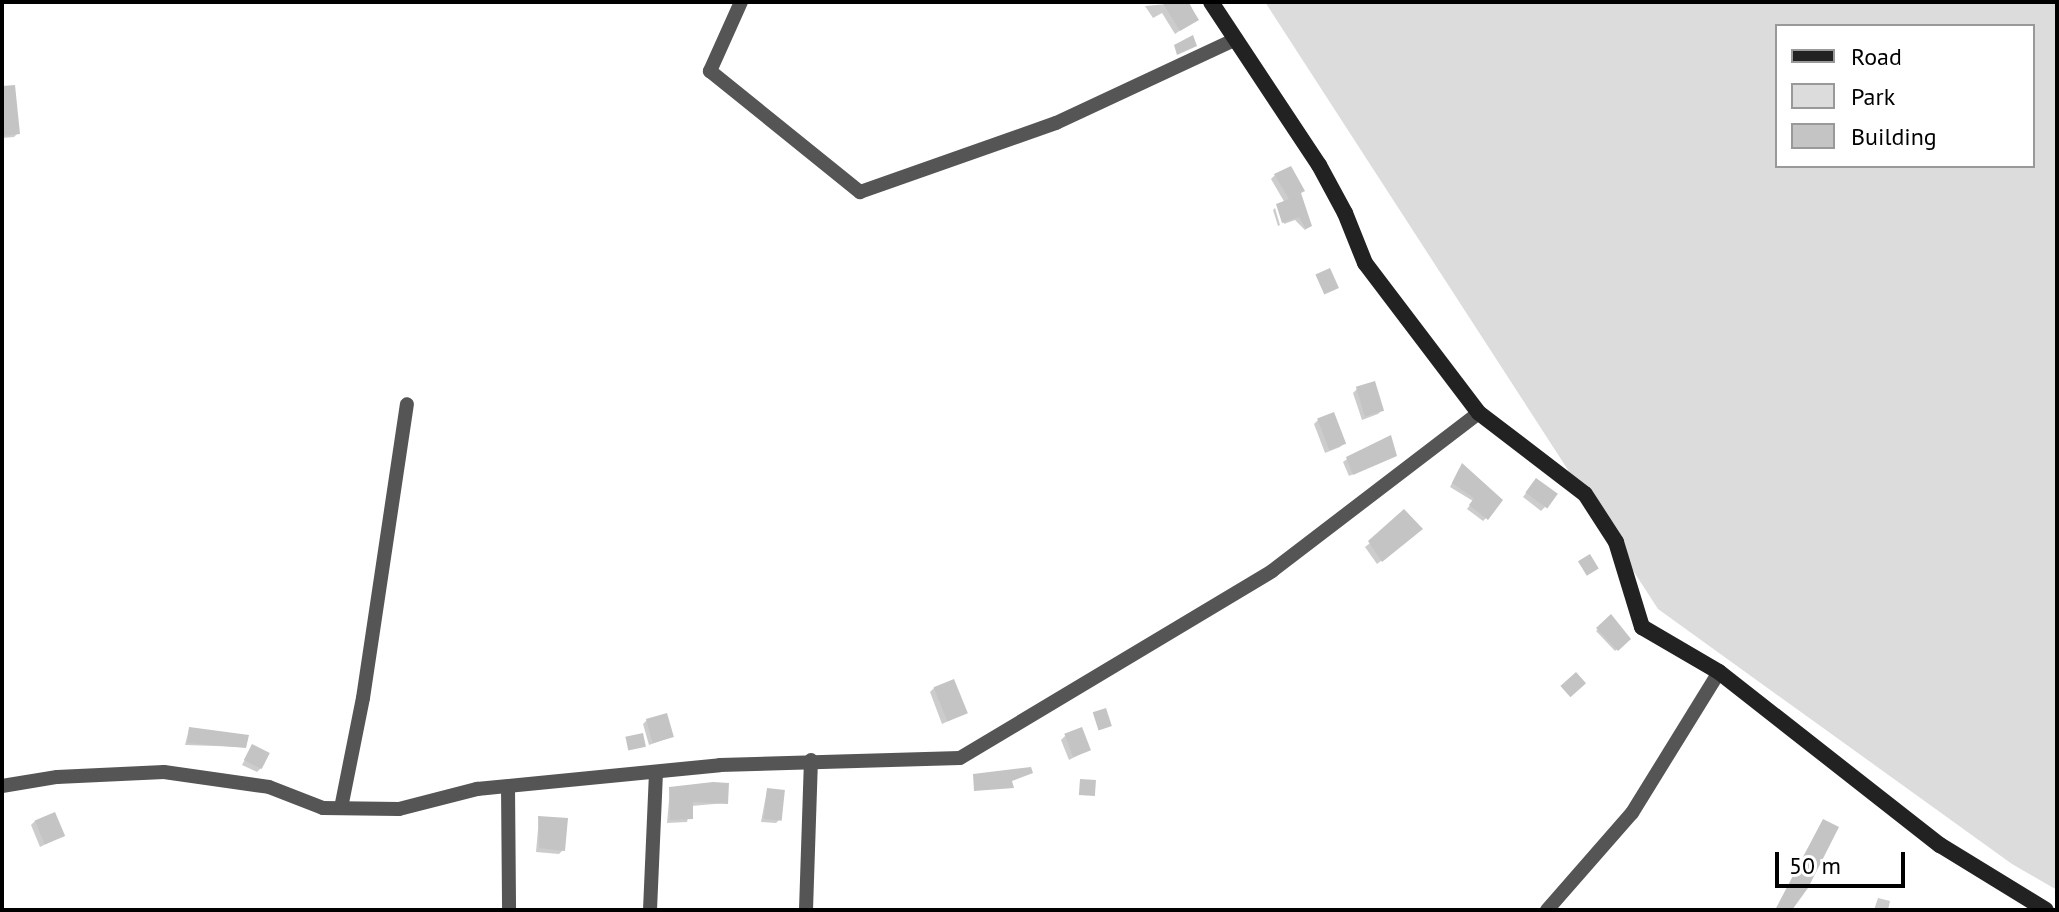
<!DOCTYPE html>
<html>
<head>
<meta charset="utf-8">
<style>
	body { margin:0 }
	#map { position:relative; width:2059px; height:912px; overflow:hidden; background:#fff; font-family:"PT Sans",sans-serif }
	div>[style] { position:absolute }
	.green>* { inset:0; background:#dcdcdc }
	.shadow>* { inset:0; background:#0003 }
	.building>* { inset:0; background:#c4c4c4; transform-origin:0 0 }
	.street>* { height:14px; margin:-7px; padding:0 7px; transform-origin:7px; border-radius:7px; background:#555 }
	.secondary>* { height:16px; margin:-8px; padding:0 8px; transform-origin:8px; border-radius:8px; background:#222 }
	span { translate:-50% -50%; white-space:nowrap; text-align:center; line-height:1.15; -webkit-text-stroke:8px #fff; paint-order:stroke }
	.frame { position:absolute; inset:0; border:4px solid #000; pointer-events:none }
	.legend { position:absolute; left:1775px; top:24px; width:260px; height:144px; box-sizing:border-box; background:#fff; border:2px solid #999; margin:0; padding:10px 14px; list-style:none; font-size:24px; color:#000 }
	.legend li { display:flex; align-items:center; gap:16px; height:40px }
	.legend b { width:40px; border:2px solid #999 }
	.scale { position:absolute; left:1775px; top:852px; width:130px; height:36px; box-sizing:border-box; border:4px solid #000; border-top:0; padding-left:10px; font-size:24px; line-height:28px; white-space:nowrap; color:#000; -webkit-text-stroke:6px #fff; paint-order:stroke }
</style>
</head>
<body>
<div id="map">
	<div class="green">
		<div style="clip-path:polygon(evenodd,1265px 2px,2057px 2px,2057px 890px,2012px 864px,1658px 609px,1265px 2px,1777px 26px,2033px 26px,2033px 166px,1777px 166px,1777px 26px)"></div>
	</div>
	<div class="shadow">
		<div style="clip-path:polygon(1189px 2px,1197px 19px,1175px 34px,1162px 13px,1153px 18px,1145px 6px)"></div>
		<div style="clip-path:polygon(2px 88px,18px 133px,14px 137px,2px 138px)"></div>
		<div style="clip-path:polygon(1275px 175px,1299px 195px,1309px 226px,1305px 230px,1295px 220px,1284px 224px,1278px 205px,1285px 203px,1271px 179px)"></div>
		<div style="clip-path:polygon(1275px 208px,1280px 225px,1278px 226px,1273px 210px)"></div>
		<div style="clip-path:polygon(1357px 389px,1382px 410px,1378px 414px,1362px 420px,1353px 393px)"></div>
		<div style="clip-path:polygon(1318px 420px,1344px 443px,1340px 447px,1325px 453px,1314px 424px)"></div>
		<div style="clip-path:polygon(1395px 455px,1349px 476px,1343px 462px,1347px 459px)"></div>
		<div style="clip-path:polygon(1459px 469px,1486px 518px,1483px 521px,1467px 509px,1473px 501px,1450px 487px)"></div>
		<div style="clip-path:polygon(1533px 484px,1545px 507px,1541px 511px,1523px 497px)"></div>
		<div style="clip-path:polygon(1387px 530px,1416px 533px,1377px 564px,1365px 547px)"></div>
		<div style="clip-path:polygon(1611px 617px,1628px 639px,1615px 651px,1596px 631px)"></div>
		<div style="clip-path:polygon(934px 688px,965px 713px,942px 724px,930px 692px)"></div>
		<div style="clip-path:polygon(647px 720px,672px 737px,649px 745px,643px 724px)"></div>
		<div style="clip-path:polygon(189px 729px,244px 747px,185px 745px)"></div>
		<div style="clip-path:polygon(1065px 736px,1088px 750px,1069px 760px,1061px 740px)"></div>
		<div style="clip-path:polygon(252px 746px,261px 768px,257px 772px,242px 765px)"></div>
		<div style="clip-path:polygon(670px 789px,726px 803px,691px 806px,687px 822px,667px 823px)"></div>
		<div style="clip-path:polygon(767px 790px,780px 819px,776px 823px,761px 822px)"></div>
		<div style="clip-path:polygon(539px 818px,563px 850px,559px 854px,536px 852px)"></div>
		<div style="clip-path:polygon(35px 821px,62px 836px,40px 847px,31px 825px)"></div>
		<div style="clip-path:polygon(1878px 898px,1890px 901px,1888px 910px,1874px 910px)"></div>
	</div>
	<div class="building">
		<div style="clip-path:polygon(1162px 2px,1188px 2px,1199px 20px,1180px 31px)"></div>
		<div style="clip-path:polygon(1193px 35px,1197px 46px,1177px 55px,1174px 45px)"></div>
		<div style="clip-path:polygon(15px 85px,20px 134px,2px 136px,2px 86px)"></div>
		<div style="clip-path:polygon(1291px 166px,1305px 191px,1301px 193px,1312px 226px,1306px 229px,1299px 217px,1282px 223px,1276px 204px,1289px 199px,1274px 174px)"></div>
		<div style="left:1330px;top:268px;width:22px;height:16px;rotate:66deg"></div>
		<div style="left:1375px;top:381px;width:31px;height:20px;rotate:73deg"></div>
		<div style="left:1334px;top:412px;width:34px;height:18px;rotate:69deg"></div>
		<div style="clip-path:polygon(1391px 435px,1397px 456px,1353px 475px,1346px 457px)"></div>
		<div style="clip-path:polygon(1462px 463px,1503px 500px,1488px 520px,1469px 505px,1474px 498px,1452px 483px)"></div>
		<div style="left:1536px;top:478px;width:27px;height:18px;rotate:36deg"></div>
		<div style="clip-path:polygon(1404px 509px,1423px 529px,1382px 562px,1368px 541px)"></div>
		<div style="left:1590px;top:554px;width:17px;height:14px;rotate:59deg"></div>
		<div style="clip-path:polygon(1611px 614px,1631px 639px,1618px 651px,1596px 628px)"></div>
		<div style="left:1576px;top:672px;width:15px;height:21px;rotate:48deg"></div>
		<div style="left:954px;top:679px;width:37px;height:22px;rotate:68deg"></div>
		<div style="left:1106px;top:708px;width:19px;height:14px;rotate:72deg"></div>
		<div style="left:667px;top:713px;width:25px;height:22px;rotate:74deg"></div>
		<div style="clip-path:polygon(189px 727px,249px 735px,246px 748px,187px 743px)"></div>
		<div style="left:1082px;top:727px;width:25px;height:19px;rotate:69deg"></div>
		<div style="left:643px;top:733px;width:14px;height:18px;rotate:78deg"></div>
		<div style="left:252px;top:744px;width:20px;height:18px;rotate:27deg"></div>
		<div style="clip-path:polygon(1031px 767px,1033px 773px,1012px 781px,1014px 788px,974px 791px,973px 774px)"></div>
		<div style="left:1080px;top:779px;width:16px;height:16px;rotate:4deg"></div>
		<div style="clip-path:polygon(713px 782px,729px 783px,728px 804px,693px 802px,693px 819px,670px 820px,669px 787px)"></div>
		<div style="left:767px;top:788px;width:18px;height:31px;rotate:6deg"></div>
		<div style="left:55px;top:812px;width:26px;height:22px;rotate:67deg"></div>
		<div style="clip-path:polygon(538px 816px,568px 818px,565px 851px,539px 848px)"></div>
		<div style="clip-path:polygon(1823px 819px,1839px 827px,1808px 888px,1792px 910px,1775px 910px)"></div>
	</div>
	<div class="street">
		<div style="left:741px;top:2px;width:76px;rotate:114.2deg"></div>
		<div style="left:710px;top:71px;width:193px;rotate:38.9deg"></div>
		<div style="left:860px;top:192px;width:208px;rotate:-19.4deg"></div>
		<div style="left:1056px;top:123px;width:199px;rotate:-25deg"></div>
		<div style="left:2px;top:786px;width:56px;rotate:-9.3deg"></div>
		<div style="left:57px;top:777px;width:107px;rotate:-2.7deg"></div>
		<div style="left:164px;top:772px;width:106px;rotate:8.1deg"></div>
		<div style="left:269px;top:787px;width:58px;rotate:21.3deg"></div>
		<div style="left:323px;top:808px;width:76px;rotate:0.8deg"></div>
		<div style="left:399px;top:809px;width:81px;rotate:-14.4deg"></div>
		<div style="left:477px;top:789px;width:244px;rotate:-5.6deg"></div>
		<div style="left:720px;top:765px;width:240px;rotate:-1.7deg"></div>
		<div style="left:960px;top:758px;width:364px;rotate:-30.9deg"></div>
		<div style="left:1272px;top:571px;width:260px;rotate:-37.4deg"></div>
		<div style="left:508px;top:787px;width:123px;rotate:89.5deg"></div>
		<div style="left:341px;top:808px;width:112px;rotate:-78.7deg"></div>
		<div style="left:363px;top:698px;width:297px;rotate:-81.5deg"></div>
		<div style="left:650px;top:910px;width:137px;rotate:-87.5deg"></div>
		<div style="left:806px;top:910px;width:150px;rotate:-88.1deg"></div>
		<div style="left:1547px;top:910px;width:129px;rotate:-48.8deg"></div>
		<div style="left:1632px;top:813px;width:166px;rotate:-58.3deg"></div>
	</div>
	<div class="secondary">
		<div style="left:1211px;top:2px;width:196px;rotate:56.5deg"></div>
		<div style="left:1319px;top:165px;width:55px;rotate:61.6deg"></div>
		<div style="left:1345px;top:213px;width:54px;rotate:68.2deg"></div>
		<div style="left:1365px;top:263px;width:188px;rotate:52.8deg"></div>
		<div style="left:1479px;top:413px;width:133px;rotate:37.4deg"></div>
		<div style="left:1585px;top:494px;width:57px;rotate:57.1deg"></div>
		<div style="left:1616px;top:542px;width:89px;rotate:73deg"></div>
		<div style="left:1642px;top:627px;width:89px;rotate:30.3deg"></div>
		<div style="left:1719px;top:672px;width:281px;rotate:38.1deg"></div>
		<div style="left:1940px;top:845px;width:124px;rotate:31.5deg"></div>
	</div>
	<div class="frame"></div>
	<ul class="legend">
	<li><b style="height:10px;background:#222"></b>Road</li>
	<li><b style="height:22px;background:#dcdcdc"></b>Park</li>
	<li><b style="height:22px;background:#c4c4c4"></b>Building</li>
	</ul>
	<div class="scale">50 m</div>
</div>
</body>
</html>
